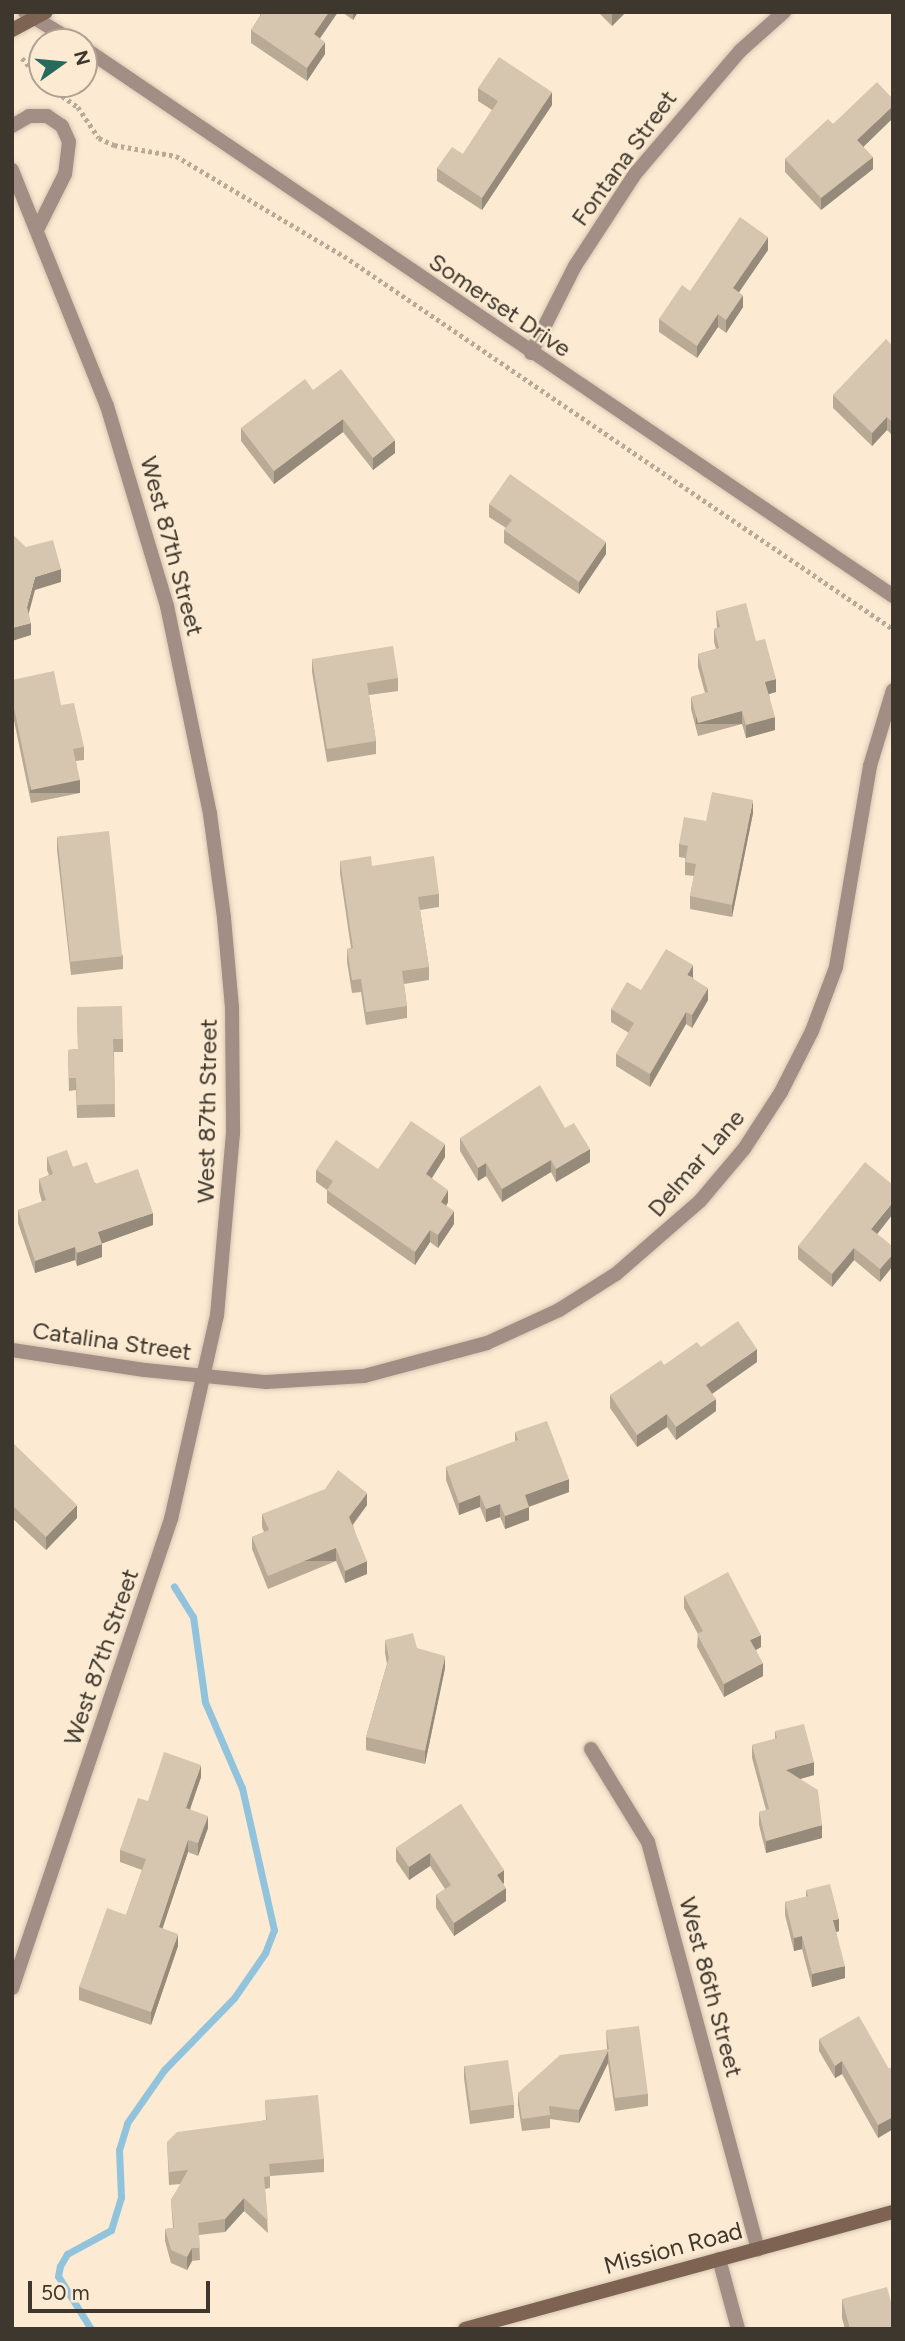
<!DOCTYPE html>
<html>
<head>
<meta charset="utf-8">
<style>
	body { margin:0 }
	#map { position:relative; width:905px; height:2341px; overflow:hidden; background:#fcead2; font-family:Figtree,sans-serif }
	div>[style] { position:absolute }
	.stream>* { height:7px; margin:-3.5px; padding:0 3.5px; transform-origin:3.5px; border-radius:3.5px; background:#91c4dc }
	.path>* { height:4.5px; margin-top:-2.25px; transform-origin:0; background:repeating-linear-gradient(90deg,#b8aa97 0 3.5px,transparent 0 7px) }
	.roads { filter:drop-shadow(0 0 2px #d6c6b1) drop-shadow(0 0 2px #d6c6b1) }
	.minor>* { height:14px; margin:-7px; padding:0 7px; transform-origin:7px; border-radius:7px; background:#a28e84 }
	.tertiary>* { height:14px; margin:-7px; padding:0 7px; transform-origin:7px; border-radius:7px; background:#a28e84 }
	.secondary>* { height:14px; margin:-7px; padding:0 7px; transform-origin:7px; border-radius:7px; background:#7e6252 }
	.wall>* { inset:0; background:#b9aa96 }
	.shaded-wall>* { inset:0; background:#968b7a; transform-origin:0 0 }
	.building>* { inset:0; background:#d7c6af; transform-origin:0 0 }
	span { translate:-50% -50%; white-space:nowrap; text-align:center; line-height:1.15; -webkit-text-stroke:5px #fcead2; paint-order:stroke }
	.street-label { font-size:24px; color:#3d372d }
	.frame { position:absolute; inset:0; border:14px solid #3d372d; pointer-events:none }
	.north { position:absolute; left:28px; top:28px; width:70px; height:70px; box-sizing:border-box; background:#fcead2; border:2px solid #b0a290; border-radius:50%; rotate:75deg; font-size:19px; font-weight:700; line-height:28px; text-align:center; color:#3d372d }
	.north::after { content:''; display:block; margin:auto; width:24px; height:32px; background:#286a5b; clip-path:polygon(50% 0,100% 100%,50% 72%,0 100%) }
	.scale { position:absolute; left:28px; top:2281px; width:182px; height:32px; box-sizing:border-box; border:4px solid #3d372d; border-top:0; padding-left:9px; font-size:21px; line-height:24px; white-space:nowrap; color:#3d372d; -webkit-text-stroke:5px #fcead2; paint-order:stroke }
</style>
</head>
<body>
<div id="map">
	<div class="stream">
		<div style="left:91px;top:2329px;width:62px;rotate:-121.9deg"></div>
		<div style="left:58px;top:2276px;width:10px;rotate:-79deg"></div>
		<div style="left:60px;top:2266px;width:14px;rotate:-60deg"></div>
		<div style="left:67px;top:2254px;width:50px;rotate:-28.6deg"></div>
		<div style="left:111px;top:2230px;width:34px;rotate:-73deg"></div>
		<div style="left:121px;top:2197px;width:47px;rotate:-92.4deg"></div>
		<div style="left:119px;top:2150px;width:28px;rotate:-73deg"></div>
		<div style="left:127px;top:2123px;width:65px;rotate:-55.1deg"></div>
		<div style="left:164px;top:2070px;width:100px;rotate:-45.8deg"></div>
		<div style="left:234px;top:1998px;width:55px;rotate:-55.4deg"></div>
		<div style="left:265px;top:1953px;width:25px;rotate:-69deg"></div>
		<div style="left:274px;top:1930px;width:146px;rotate:-102.7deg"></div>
		<div style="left:242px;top:1788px;width:94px;rotate:-113.3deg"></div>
		<div style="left:205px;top:1702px;width:86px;rotate:-98deg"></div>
		<div style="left:193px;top:1617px;width:36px;rotate:-122deg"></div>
	</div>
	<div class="path">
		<div style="left:22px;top:58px;width:30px;rotate:49deg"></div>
		<div style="left:45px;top:84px;width:40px;rotate:34.9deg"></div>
		<div style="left:78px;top:107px;width:37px;rotate:56deg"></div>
		<div style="left:99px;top:138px;width:17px;rotate:25deg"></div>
		<div style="left:114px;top:145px;width:63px;rotate:10.1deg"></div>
		<div style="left:176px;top:156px;width:196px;rotate:30.8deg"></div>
		<div style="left:344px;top:256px;width:664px;rotate:34.19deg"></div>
	</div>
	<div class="roads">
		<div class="minor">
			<div style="left:12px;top:126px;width:20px;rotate:-30deg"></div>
			<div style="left:29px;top:116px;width:18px"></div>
			<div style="left:47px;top:116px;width:18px;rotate:34deg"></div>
			<div style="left:62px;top:126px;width:17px;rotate:66deg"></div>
			<div style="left:69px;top:142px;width:32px;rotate:97deg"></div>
			<div style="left:65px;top:174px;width:63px;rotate:116.6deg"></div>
			<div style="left:12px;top:170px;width:254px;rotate:68.1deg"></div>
			<div style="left:107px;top:406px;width:209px;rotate:73.3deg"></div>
			<div style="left:167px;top:606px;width:212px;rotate:78.3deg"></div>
			<div style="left:210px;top:814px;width:105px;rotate:82.3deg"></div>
			<div style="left:224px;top:918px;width:89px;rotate:84.9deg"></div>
			<div style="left:232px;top:1007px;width:126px;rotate:89.5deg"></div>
			<div style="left:233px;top:1133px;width:183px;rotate:95deg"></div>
			<div style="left:217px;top:1315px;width:209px;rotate:102.7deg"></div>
			<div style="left:171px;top:1519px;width:495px;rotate:108.7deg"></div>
			<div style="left:531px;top:353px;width:97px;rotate:-63.2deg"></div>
			<div style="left:575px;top:266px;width:110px;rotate:-56.9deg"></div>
			<div style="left:635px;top:174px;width:162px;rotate:-49.5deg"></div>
			<div style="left:740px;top:51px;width:59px;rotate:-41.6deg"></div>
			<div style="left:12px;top:1350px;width:134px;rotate:8.6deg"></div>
			<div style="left:145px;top:1370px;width:122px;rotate:5.7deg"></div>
			<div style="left:266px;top:1382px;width:98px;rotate:-3.5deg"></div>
			<div style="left:364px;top:1376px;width:127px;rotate:-15deg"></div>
			<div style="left:487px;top:1343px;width:79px;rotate:-24.6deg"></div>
			<div style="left:559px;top:1310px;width:67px;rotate:-32.3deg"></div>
			<div style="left:616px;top:1274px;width:111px;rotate:-41deg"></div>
			<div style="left:700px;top:1201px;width:68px;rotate:-49.8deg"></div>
			<div style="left:744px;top:1149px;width:68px;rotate:-57deg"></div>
			<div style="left:781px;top:1092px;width:68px;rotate:-63.1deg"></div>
			<div style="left:812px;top:1031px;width:68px;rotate:-69.4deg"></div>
			<div style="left:836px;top:967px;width:204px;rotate:-80.4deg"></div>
			<div style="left:870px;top:766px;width:79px;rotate:-73.2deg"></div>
			<div style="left:591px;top:1749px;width:109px;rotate:58.5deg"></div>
			<div style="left:648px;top:1842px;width:422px;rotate:74.9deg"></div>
			<div style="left:719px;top:2259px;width:73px;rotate:74.8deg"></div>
		</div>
		<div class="tertiary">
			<div style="left:25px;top:12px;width:57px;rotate:31.5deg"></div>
			<div style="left:84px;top:48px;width:977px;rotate:34.11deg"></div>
		</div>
		<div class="secondary">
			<div style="left:12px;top:30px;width:38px;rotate:-28deg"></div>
			<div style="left:465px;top:2329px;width:444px;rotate:-15.3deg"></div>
		</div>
	</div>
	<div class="wall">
		<div style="clip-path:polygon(260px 12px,338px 12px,320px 38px,325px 54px,307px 81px,251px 43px,251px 30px,260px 16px)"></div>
		<div style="clip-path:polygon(342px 12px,358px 12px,353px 20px)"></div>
		<div style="clip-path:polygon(598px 12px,626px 12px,612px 26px)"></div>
		<div style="clip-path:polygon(478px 88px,552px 105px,482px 210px,437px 181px,437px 168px,463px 154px,492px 110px,478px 101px)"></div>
		<div style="clip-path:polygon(893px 99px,893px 118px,863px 147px,873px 169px,821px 210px,785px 172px,785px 159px,833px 124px)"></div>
		<div style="clip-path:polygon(768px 250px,739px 292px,743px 307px,726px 333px,718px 327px,697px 358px,659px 332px,659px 319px,690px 291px)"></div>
		<div style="clip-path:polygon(893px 343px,893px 436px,887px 430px,872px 446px,833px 408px,833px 395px)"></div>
		<div style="clip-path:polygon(313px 390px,395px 453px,373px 470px,343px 432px,274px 484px,241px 441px,241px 428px)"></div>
		<div style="clip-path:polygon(489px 504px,606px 554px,579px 594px,504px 543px,504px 530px,506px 528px,489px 517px)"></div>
		<div style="clip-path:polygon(716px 611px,756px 641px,776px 692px,769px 694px,775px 730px,746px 738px,742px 724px,698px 736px,691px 709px,691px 697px,705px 693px,698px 667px,698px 654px,716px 649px,714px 642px,714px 629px,717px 628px)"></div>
		<div style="clip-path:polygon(312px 659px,398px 678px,398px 691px,369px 695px,376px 741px,376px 754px,327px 762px,312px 672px)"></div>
		<div style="clip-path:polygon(12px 680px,61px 705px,84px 747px,84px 760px,76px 761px,80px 793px,31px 803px,12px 711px)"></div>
		<div style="clip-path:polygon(753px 813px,732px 917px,690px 909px,690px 896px,694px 876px,685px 875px,685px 858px,679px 857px,679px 844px,706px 821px)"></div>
		<div style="clip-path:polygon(57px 837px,123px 956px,123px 969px,71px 975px,57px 850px)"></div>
		<div style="clip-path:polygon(340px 861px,372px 866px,439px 894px,439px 907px,420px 910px,429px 967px,429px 980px,404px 984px,407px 1006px,407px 1018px,366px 1025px,361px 992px,352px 993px,347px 962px,347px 949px,351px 948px,340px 873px)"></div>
		<div style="clip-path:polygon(693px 978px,708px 1000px,692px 1028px,686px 1024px,650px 1087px,616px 1066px,616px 1054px,629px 1033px,611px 1022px,611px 1009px,641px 990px)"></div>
		<div style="clip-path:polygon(77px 1007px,123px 1039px,123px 1052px,114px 1052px,115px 1117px,77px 1118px,76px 1090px,69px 1091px,68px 1050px,78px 1049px)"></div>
		<div style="clip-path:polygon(565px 1128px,590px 1162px,556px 1182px,551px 1172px,502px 1202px,486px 1176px,478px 1181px,460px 1151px,460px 1138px)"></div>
		<div style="clip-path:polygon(47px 1157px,73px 1167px,153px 1225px,102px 1243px,102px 1257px,77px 1266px,75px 1260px,35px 1273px,18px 1223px,18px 1210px,42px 1202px,39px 1191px,39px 1179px,49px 1175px,47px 1170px)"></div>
		<div style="clip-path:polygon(445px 1157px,432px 1178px,448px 1202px,446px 1206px,454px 1224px,438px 1248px,430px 1242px,415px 1265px,327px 1203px,327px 1190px,316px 1182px,316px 1170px,378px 1169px)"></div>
		<div style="clip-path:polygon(877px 1234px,893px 1247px,880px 1282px,854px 1260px,832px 1287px,798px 1259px,798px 1246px)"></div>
		<div style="clip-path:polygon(701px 1347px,757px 1362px,712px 1394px,716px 1411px,676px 1440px,667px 1427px,637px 1447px,610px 1408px,610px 1395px,664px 1365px)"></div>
		<div style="clip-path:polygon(515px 1432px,569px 1492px,529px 1507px,529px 1520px,505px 1529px,500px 1517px,486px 1522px,480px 1507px,459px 1515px,446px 1480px,446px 1467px,515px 1442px)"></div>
		<div style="clip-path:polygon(12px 1442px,77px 1518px,46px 1550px,13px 1519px,12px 1520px)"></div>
		<div style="clip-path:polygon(367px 1505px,353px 1525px,367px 1574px,345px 1583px,336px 1561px,268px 1589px,252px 1549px,252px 1537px,264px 1532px,262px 1527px,262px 1514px)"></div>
		<div style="clip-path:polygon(684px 1596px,761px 1647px,756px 1650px,763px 1676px,724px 1697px,697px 1647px,698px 1634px,684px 1608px)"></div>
		<div style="clip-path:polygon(385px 1640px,417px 1648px,445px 1668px,425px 1764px,366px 1750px,366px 1737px,387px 1664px,385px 1653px)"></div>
		<div style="clip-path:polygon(775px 1731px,814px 1775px,800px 1779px,822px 1838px,766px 1853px,759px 1825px,759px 1812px,766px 1810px,752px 1758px,752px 1745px,775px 1739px)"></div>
		<div style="clip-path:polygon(201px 1777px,190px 1809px,208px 1828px,198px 1856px,188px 1852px,162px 1928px,178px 1946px,151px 2025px,79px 2000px,79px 1987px,126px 1915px,142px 1870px,120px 1862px,120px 1850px,148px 1801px)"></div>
		<div style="clip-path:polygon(461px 1804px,504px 1883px,503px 1884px,506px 1901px,454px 1936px,436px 1908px,436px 1895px,445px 1889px,430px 1866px,409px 1880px,396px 1861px,396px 1848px)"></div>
		<div style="clip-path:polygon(806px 1890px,839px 1931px,836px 1932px,845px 1978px,812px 1987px,802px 1949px,794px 1951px,785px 1915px,785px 1902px,806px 1897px)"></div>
		<div style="clip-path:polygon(606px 2030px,648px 2094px,648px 2106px,615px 2111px,608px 2063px,579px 2123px,550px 2119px,550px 2128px,522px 2131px,518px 2105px,518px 2093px,607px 2049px)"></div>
		<div style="clip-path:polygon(819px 2039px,889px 2069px,893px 2066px,893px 2129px,878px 2138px,842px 2074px,835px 2078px,819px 2051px)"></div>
		<div style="clip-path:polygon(464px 2066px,514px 2105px,514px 2118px,470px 2124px,464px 2078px)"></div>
		<div style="clip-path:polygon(265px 2100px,324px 2159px,324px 2172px,270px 2176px,270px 2188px,265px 2189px,268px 2233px,244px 2211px,225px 2232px,199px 2235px,200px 2260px,192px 2261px,187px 2270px,171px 2263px,165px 2241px,165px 2229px,173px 2228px,171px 2200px,181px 2184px,169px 2185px,167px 2142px,266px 2120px)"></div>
		<div style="clip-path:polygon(842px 2299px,893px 2329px,845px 2329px,842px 2318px)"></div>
	</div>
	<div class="shaded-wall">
		<div style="clip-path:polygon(329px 12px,338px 12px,314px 47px,314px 34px)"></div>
		<div style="clip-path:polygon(353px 12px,358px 12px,353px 20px)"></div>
		<div style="clip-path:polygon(613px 12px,626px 12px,612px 26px,612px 14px)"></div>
		<div style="clip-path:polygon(325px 42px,325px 54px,307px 81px,307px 68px)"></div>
		<div style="clip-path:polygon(552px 92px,552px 105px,482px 210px,482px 198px)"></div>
		<div style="clip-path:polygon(893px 106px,893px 118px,857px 153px,857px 140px)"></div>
		<div style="clip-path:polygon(873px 157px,873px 169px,821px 210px,821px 198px)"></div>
		<div style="clip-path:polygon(768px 237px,768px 250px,733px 301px,733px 288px)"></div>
		<div style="clip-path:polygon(743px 295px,743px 307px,726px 333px,726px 320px)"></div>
		<div style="clip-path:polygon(718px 314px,718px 327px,697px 358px,697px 346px)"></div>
		<div style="clip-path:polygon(887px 417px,887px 430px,872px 446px,872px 433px)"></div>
		<div style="clip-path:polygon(343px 419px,343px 432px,274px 484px,274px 471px)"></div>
		<div style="clip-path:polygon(395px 440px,395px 453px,373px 470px,373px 458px)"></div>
		<div style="clip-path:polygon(606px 542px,606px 554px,579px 594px,579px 582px)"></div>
		<div style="clip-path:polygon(61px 569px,61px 582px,35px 590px,27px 620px,27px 607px,35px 577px)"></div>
		<div style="clip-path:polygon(31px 623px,31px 635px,12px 641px,12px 628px)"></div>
		<div style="clip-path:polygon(776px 679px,776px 692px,765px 695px,765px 682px)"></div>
		<div style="left:742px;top:711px;width:13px;height:46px;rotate:90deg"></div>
		<div style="clip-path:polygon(775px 717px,775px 730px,746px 738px,746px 725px)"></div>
		<div style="left:80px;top:780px;width:13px;height:50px;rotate:90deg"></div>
		<div style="clip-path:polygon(753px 800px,753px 813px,732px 917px,732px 905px)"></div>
		<div style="clip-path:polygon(693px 965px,693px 978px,687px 975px)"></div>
		<div style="clip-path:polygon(708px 988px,708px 1000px,692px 1028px,692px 1015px)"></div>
		<div style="clip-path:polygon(686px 1012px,686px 1024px,650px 1087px,650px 1074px)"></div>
		<div style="clip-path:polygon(445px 1144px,445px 1157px,426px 1187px,426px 1174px)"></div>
		<div style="clip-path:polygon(590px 1149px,590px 1162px,556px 1182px,556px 1169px)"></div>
		<div style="clip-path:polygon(551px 1160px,551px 1172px,502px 1202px,502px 1189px)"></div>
		<div style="clip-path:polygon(486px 1163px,486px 1176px,478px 1181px,478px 1168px)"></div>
		<div style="clip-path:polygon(448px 1190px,448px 1202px,441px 1215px,441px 1202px)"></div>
		<div style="clip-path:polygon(893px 1202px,893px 1214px,871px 1242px,871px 1229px)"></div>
		<div style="clip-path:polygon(454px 1211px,454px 1224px,438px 1248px,438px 1235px)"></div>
		<div style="clip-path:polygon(153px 1213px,153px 1225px,98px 1245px,98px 1232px)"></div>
		<div style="clip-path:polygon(430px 1230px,430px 1242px,415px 1265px,415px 1252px)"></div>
		<div style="clip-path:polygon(102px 1244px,102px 1257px,77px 1266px,77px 1253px)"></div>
		<div style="clip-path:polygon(75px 1247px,75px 1260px,35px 1273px,35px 1261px)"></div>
		<div style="clip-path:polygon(854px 1248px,854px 1260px,832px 1287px,832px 1274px)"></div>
		<div style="clip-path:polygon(893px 1254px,893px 1266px,880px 1282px,880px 1269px)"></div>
		<div style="clip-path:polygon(757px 1349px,757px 1362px,706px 1398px,706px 1385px)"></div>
		<div style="clip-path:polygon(716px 1399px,716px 1411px,676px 1440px,676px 1427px)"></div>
		<div style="clip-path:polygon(667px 1414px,667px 1427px,637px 1447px,637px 1435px)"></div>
		<div style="clip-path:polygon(569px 1479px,569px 1492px,525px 1508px,525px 1495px)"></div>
		<div style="clip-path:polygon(367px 1493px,367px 1505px,349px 1529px,349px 1517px)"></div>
		<div style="clip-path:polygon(480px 1495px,480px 1507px,459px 1515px,459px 1503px)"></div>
		<div style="clip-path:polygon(500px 1504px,500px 1517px,486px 1522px,486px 1509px)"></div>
		<div style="clip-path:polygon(77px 1505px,77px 1518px,46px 1550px,46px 1537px)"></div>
		<div style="clip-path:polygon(529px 1507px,529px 1520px,505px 1529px,505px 1516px)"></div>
		<div style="left:336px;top:1548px;width:13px;height:74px;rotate:90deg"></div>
		<div style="clip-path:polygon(367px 1561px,367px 1574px,345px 1583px,345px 1571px)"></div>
		<div style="clip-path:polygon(761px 1635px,761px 1647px,750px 1653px,750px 1640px)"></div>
		<div style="clip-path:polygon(445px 1656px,445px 1668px,425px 1764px,425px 1751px)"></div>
		<div style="clip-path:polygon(763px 1663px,763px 1676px,724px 1697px,724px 1684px)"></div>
		<div style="clip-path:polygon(814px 1762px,814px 1775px,786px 1783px,786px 1770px)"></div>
		<div style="clip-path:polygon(201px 1765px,201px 1777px,186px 1821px,186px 1808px)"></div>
		<div style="clip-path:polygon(208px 1816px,208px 1828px,198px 1856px,198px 1843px)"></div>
		<div style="clip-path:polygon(822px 1825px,822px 1838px,766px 1853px,766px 1841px)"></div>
		<div style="clip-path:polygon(188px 1840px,188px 1852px,159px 1939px,159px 1927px)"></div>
		<div style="clip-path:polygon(430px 1853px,430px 1866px,409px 1880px,409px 1867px)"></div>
		<div style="clip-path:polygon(504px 1870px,504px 1883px,497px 1888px,497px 1875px)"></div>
		<div style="clip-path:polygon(506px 1888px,506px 1901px,454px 1936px,454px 1923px)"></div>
		<div style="clip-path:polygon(839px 1919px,839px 1931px,833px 1933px,833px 1920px)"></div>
		<div style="clip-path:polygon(178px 1934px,178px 1946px,151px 2025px,151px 2012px)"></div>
		<div style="clip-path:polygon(802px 1936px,802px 1949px,794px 1951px,794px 1938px)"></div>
		<div style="clip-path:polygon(845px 1966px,845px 1978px,812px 1987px,812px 1974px)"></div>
		<div style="clip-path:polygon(608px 2051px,608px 2063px,579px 2123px,579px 2110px)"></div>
		<div style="clip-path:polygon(842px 2061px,842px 2074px,835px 2078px,835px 2066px)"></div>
		<div style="clip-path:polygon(893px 2117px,893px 2129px,878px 2138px,878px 2125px)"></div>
		<div style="clip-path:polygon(244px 2198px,244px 2211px,225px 2232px,225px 2219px)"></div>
		<div style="clip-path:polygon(192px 2248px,192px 2261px,187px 2270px,187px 2257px)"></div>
	</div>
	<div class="building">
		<div style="clip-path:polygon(263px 12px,329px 12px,314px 34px,325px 42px,307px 68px,251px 30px)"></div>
		<div style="clip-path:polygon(499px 57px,552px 92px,482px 198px,437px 168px,452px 147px,463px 154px,498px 101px,478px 88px)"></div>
		<div style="clip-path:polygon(877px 82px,893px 99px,893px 106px,857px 140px,873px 157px,821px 198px,785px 159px,828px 119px,833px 124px)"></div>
		<div style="clip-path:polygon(740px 217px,768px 237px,733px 288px,743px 295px,726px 320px,718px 314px,697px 346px,659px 319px,682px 285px,690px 291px)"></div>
		<div style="clip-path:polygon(886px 339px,891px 344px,893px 343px,893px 423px,887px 417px,872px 433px,833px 395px)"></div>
		<div style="clip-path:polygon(341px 369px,395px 440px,373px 458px,343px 419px,274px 471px,241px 428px,305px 379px,313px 390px)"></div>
		<div style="clip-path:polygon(510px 474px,606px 542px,579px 582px,504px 530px,512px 520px,489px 504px)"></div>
		<div style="clip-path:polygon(12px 534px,26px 547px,53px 540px,61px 569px,35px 577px,27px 607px,31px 623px,12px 628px)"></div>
		<div style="clip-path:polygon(746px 603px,756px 641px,765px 639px,776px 679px,765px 682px,775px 717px,746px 725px,742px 711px,698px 723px,691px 697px,708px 692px,698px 654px,719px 648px,714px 629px,720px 627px,716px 611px)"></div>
		<div style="clip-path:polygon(393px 646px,398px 678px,367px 683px,376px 741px,327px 749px,312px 659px)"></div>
		<div style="clip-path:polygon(54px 671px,61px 705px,74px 703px,84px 747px,73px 749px,80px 780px,31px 790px,12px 698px,12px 680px)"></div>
		<div style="clip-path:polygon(712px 792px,753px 800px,732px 905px,690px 896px,696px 864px,685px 862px,688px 846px,679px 844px,684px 817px,706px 821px)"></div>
		<div style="left:109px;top:831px;width:126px;height:52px;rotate:84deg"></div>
		<div style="clip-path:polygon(371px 856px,372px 866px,434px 856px,439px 894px,418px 897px,429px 967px,402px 971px,407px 1006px,366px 1012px,361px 979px,352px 980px,347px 949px,353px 948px,340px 861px)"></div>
		<div style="clip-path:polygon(666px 949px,693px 965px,687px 975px,708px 988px,692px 1015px,686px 1012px,650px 1074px,616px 1054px,634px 1023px,611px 1009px,627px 982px,641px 990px)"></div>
		<div style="clip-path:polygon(122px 1006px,123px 1039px,113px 1039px,115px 1104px,77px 1105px,76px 1078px,69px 1078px,68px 1050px,78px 1049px,77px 1007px)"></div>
		<div style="clip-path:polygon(540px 1085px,565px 1128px,574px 1123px,590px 1149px,556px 1169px,551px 1160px,502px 1189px,486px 1163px,478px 1168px,460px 1138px)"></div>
		<div style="clip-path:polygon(411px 1121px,445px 1144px,426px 1174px,448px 1190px,441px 1202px,454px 1211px,438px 1235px,430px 1230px,415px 1252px,327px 1190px,333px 1181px,316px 1170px,336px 1140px,378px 1169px)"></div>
		<div style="clip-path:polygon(67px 1150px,73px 1167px,87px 1162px,95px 1184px,138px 1169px,153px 1213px,98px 1232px,102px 1244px,77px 1253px,75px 1247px,35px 1261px,18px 1210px,46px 1200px,39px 1179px,53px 1174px,47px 1157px)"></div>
		<div style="clip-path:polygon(865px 1162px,893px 1185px,893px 1202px,871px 1229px,893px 1247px,893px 1254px,880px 1269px,854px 1248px,832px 1274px,798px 1246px)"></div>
		<div style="clip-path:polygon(738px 1321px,757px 1349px,706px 1385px,716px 1399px,676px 1427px,667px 1414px,637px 1435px,610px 1395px,661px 1360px,664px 1365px,697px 1342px,701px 1347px)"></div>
		<div style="clip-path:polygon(547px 1421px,569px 1479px,525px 1495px,529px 1507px,505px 1516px,500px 1504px,486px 1509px,480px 1495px,459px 1503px,446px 1467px,518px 1440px,515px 1432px)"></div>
		<div style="clip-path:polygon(12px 1442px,77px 1505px,46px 1537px,13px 1506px,12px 1507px)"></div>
		<div style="clip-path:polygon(338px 1470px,367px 1493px,349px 1517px,367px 1561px,345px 1571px,336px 1548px,268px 1576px,252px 1537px,269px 1530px,262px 1514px,325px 1489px)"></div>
		<div style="clip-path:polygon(728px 1572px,761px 1635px,750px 1640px,763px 1663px,724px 1684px,697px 1634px,703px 1631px,684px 1596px)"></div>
		<div style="clip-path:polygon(413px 1633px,417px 1648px,445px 1656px,425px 1751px,366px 1737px,389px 1658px,385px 1640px)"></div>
		<div style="clip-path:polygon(804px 1724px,814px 1762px,786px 1770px,818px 1790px,822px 1825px,766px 1841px,759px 1812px,769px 1809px,752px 1745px,777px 1738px,775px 1731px)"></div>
		<div style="clip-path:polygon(164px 1752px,201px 1765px,186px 1808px,208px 1816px,198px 1843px,188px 1840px,159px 1927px,178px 1934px,151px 2012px,79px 1987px,107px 1908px,126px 1915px,146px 1859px,120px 1850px,138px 1798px,148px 1801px)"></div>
		<div style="clip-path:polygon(461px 1804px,504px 1870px,497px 1875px,506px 1888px,454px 1923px,436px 1895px,451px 1885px,430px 1853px,409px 1867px,396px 1848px)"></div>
		<div style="clip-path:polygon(830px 1884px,839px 1919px,833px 1920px,845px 1966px,812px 1974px,802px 1936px,794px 1938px,785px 1902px,808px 1896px,806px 1890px)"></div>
		<div style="clip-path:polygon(859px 2016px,889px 2069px,893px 2066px,893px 2117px,878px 2125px,842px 2061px,835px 2066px,819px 2039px)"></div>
		<div style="clip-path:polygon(639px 2026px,648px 2094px,615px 2098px,608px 2051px,579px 2110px,549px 2106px,550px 2115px,522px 2119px,518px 2093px,560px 2055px,609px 2049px,606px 2030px)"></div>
		<div style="left:508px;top:2060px;width:45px;height:44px;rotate:82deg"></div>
		<div style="clip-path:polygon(318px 2095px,324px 2159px,269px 2164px,270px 2176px,264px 2177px,268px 2221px,244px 2198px,225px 2219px,198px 2223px,200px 2248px,192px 2248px,187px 2257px,171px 2250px,165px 2229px,174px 2228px,171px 2200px,188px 2170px,169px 2172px,167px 2142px,177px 2132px,267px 2120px,265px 2100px)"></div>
		<div style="clip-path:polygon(887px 2287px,893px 2310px,893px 2329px,850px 2329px,842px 2299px)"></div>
	</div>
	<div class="street-label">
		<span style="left:624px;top:158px;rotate:-54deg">Fontana Street</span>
		<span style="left:500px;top:305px;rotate:34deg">Somerset Drive</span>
		<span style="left:172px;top:546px;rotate:75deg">West 87th Street</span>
		<span style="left:207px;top:1111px;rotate:-89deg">West 87th Street</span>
		<span style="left:696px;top:1163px;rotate:-49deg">Delmar Lane</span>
		<span style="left:112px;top:1341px;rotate:8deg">Catalina Street</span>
		<span style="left:101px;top:1657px;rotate:-71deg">West 87th Street</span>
		<span style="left:711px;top:1987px;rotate:75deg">West 86th Street</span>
		<span style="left:673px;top:2248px;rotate:-15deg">Mission Road</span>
	</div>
	<div class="frame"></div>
	<div class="north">N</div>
	<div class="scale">50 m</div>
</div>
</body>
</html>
